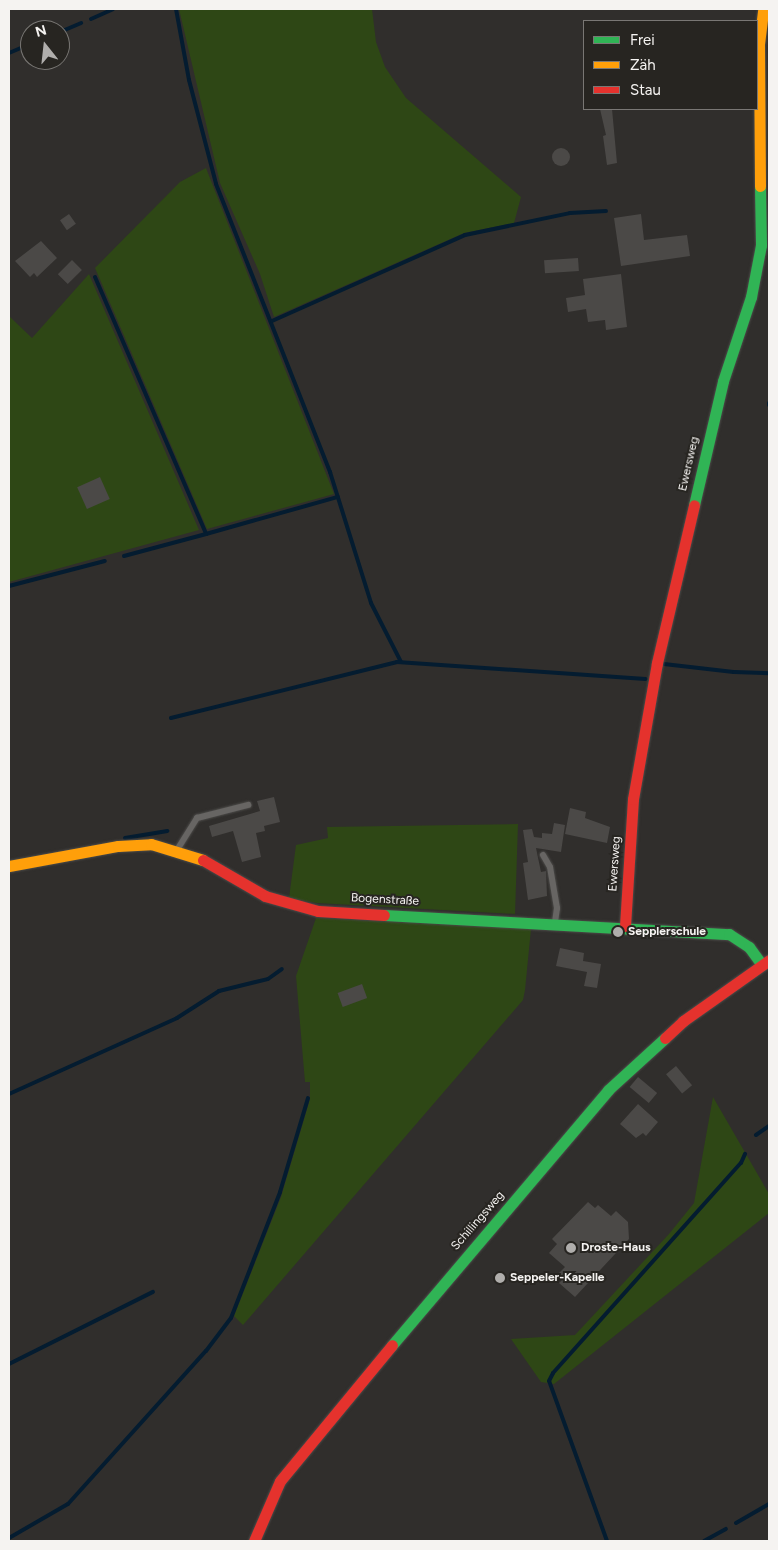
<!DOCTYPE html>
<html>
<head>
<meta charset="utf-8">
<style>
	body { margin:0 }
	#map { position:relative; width:778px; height:1550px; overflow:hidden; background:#302e2c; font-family:Figtree,sans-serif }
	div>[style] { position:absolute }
	.green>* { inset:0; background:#2e4715 }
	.stream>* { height:4px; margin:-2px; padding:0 2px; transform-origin:2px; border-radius:2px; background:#041c30 }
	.building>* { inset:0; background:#4b4947; transform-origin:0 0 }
	.round { border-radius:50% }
	.roads { filter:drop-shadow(0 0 1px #4c4b49) drop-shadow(0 0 1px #4c4b49) }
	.lane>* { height:6px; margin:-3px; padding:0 3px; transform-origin:3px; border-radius:3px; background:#676563 }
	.fast>* { height:11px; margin:-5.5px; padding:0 5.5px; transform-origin:5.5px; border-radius:5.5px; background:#30b455 }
	.slow>* { height:11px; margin:-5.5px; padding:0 5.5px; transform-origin:5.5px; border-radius:5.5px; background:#ff9f0a }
	.jam>* { height:11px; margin:-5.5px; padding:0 5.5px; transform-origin:5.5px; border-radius:5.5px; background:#e5322d }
	.dots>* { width:14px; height:14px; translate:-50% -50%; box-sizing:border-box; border:2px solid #272521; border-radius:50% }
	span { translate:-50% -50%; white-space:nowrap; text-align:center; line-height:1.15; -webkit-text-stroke:4px #272521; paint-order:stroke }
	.street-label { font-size:12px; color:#f5f3f1 }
	.poi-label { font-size:12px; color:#f5f3f1; font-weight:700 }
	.left { translate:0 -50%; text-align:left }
	.frame { position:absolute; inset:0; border:10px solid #f5f3f1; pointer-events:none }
	.legend { position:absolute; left:583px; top:20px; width:175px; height:90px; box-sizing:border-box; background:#272521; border:1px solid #797774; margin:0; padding:6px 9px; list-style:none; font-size:15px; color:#f5f3f1 }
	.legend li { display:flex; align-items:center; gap:10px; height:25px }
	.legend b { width:25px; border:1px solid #797774 }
	.north { position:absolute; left:20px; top:20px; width:50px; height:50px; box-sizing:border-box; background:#272521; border:1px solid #797774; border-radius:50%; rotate:344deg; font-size:14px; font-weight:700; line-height:20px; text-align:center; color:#f5f3f1 }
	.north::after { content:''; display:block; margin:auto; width:18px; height:22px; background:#b0aeac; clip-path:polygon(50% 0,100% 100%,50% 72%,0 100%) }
</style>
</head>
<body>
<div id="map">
	<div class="green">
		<div style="clip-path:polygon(179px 9px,372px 9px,376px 42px,385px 67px,406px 98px,521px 197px,514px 223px,464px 233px,274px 317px,260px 274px,220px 183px)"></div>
		<div style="clip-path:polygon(206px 168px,334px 494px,207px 529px,95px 268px,180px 182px)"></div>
		<div style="clip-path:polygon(89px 274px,199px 530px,9px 582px,9px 316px,32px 338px)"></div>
		<div style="clip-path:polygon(518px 824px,515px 914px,317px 903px,289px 898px,296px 845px,328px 838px,327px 827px)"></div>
		<div style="clip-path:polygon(316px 918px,531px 929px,525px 990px,523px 1000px,243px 1325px,234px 1316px,281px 1197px,310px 1099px,310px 1082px,305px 1082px,296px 976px)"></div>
		<div style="clip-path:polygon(713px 1097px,769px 1194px,769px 1213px,554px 1384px,541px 1382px,511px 1339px,575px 1335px,669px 1234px,694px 1203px)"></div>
	</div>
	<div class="stream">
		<div style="left:176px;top:9px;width:72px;rotate:79.6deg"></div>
		<div style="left:189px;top:80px;width:107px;rotate:75.4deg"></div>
		<div style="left:216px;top:184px;width:310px;rotate:68.4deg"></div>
		<div style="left:330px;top:472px;width:137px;rotate:72.6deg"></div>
		<div style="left:371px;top:603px;width:66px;rotate:63deg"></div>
		<div style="left:91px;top:19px;width:24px;rotate:-24deg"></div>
		<div style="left:60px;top:32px;width:23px;rotate:-23deg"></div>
		<div style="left:9px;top:53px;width:23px;rotate:-23deg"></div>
		<div style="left:95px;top:277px;width:280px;rotate:66.6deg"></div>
		<div style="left:206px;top:534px;width:137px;rotate:-15.7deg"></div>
		<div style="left:272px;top:321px;width:211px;rotate:-24deg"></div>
		<div style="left:465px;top:235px;width:107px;rotate:-11.8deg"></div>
		<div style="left:570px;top:213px;width:36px;rotate:-3deg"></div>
		<div style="left:769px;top:403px;width:2px;rotate:90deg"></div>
		<div style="left:124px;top:556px;width:85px;rotate:-15deg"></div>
		<div style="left:9px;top:586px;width:99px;rotate:-14.6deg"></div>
		<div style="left:664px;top:664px;width:70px;rotate:6.5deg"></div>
		<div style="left:734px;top:672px;width:35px;rotate:2deg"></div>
		<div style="left:171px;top:718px;width:233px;rotate:-13.9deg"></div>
		<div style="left:397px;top:662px;width:249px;rotate:3.9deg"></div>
		<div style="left:125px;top:838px;width:43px;rotate:-9.5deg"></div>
		<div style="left:9px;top:1094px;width:184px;rotate:-24.3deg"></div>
		<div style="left:177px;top:1018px;width:50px;rotate:-32.7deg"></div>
		<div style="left:219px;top:991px;width:50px;rotate:-13.8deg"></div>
		<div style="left:268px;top:979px;width:17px;rotate:-36deg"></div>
		<div style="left:756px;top:1135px;width:16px;rotate:-35deg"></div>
		<div style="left:9px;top:1364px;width:161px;rotate:-26.6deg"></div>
		<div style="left:736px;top:1523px;width:38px;rotate:-30deg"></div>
		<div style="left:9px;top:1538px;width:68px;rotate:-30deg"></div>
		<div style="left:68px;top:1504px;width:206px;rotate:-48deg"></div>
		<div style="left:206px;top:1351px;width:41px;rotate:-52.9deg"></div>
		<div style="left:231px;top:1318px;width:135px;rotate:-68.7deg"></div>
		<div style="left:280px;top:1192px;width:98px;rotate:-73.4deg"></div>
		<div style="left:607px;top:1541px;width:170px;rotate:-109.9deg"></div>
		<div style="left:549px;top:1381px;width:9px;rotate:-63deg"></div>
		<div style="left:553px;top:1373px;width:282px;rotate:-48.2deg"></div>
		<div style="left:741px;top:1163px;width:10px;rotate:-66deg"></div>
		<div style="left:704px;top:1541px;width:25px;rotate:-29deg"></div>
	</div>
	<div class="building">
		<div style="clip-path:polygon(600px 109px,612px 109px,617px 163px,607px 165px,603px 136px,606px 135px)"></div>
		<div class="round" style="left:552px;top:148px;width:18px;height:18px"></div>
		<div style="left:69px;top:214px;width:12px;height:11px;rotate:55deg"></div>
		<div style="clip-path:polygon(641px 214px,644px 240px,687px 235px,690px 256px,621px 266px,614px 218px)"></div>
		<div style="clip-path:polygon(41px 241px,57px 258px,37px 277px,34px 273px,30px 277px,15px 261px)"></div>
		<div style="left:578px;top:258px;width:13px;height:34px;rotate:86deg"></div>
		<div style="left:72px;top:260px;width:14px;height:20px;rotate:45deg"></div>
		<div style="clip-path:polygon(621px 274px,627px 327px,606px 330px,605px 320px,588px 322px,586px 309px,568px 312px,566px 298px,585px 295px,583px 279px)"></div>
		<div style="left:100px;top:477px;width:24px;height:25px;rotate:66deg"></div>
		<div style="clip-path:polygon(274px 797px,280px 822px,264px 826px,265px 831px,256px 833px,261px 857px,242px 862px,233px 831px,212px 837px,209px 826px,260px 811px,257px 801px)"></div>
		<div style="clip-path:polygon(570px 808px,586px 812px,585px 818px,610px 827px,607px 843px,565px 834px)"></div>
		<div style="clip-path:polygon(554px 823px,565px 825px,561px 852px,536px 848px,541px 872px,546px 871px,547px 896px,528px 900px,523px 863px,528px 862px,523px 830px,532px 829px,534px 837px,542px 838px,542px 833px,552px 834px)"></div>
		<div style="clip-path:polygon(560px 948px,584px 953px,583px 961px,601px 964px,597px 988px,584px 986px,587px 972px,556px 966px)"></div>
		<div style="left:362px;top:984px;width:15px;height:26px;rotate:70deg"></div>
		<div style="left:676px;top:1066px;width:25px;height:13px;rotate:50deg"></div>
		<div style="left:638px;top:1077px;width:25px;height:13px;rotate:40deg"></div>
		<div style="clip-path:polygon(638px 1104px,658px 1122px,646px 1136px,643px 1133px,636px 1138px,620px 1124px)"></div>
		<div style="clip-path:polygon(588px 1202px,595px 1208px,598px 1205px,611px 1216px,616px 1211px,628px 1222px,629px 1239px,575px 1297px,559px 1283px,562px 1280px,557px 1275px,565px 1267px,549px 1253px,557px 1244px,552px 1239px)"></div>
	</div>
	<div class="roads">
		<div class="lane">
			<div style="left:177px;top:850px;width:38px;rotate:-58deg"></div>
			<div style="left:197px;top:818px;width:53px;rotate:-14.3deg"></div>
			<div style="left:543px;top:855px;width:14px;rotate:60deg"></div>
			<div style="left:550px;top:867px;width:42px;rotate:80.3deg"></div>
			<div style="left:557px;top:908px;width:15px;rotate:98deg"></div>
		</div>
		<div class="fast">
			<div style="left:694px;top:505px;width:127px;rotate:-76.8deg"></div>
			<div style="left:723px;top:381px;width:89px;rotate:-71.6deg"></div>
			<div style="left:751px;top:297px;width:53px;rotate:-79.1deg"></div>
			<div style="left:761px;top:245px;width:59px;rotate:-91deg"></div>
			<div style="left:384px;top:915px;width:346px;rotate:3.2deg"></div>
			<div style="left:729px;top:934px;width:24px;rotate:33deg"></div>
			<div style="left:749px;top:947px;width:22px;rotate:54deg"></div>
			<div style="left:392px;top:1345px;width:334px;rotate:-49.7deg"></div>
			<div style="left:608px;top:1090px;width:77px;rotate:-42.4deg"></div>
		</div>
		<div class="slow">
			<div style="left:760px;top:186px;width:142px;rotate:-90.4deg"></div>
			<div style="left:759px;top:44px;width:35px;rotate:-83deg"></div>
			<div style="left:9px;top:866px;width:111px;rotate:-10.4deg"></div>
			<div style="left:118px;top:846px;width:33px;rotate:-3deg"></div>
			<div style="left:151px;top:844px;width:54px;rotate:17.1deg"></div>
		</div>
		<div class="jam">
			<div style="left:203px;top:860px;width:72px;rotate:30.1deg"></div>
			<div style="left:265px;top:896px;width:55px;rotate:15.8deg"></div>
			<div style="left:318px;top:911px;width:66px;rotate:3.5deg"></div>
			<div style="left:625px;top:926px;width:127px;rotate:-86.4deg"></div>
			<div style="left:633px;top:799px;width:138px;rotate:-80deg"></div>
			<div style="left:657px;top:663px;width:162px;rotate:-76.8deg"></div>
			<div style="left:665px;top:1038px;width:25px;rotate:-43deg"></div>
			<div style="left:683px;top:1021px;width:105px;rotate:-35.3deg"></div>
			<div style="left:254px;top:1541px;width:65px;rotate:-66.6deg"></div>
			<div style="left:280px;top:1481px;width:176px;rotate:-50.5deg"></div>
		</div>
	</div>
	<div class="dots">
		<div style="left:618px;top:932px;background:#b0aeac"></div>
		<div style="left:571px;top:1248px;background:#b0aeac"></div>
		<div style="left:500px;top:1278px;background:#b0aeac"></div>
	</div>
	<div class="street-label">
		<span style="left:689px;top:464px;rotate:-77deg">Ewersweg</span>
		<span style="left:615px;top:864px;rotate:-86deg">Ewersweg</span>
		<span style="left:385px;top:900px;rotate:3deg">Bogenstraße</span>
		<span style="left:478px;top:1221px;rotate:-49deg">Schillingsweg</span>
	</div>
	<div class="poi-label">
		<span class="left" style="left:628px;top:932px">Sepplerschule</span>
		<span class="left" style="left:581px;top:1248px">Droste-Haus</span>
		<span class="left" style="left:510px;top:1278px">Seppeler-Kapelle</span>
	</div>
	<div class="frame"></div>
	<ul class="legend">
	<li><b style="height:6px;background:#30b455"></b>Frei</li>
	<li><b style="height:6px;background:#ff9f0a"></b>Zäh</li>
	<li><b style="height:6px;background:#e5322d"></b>Stau</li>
	</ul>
	<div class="north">N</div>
</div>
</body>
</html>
